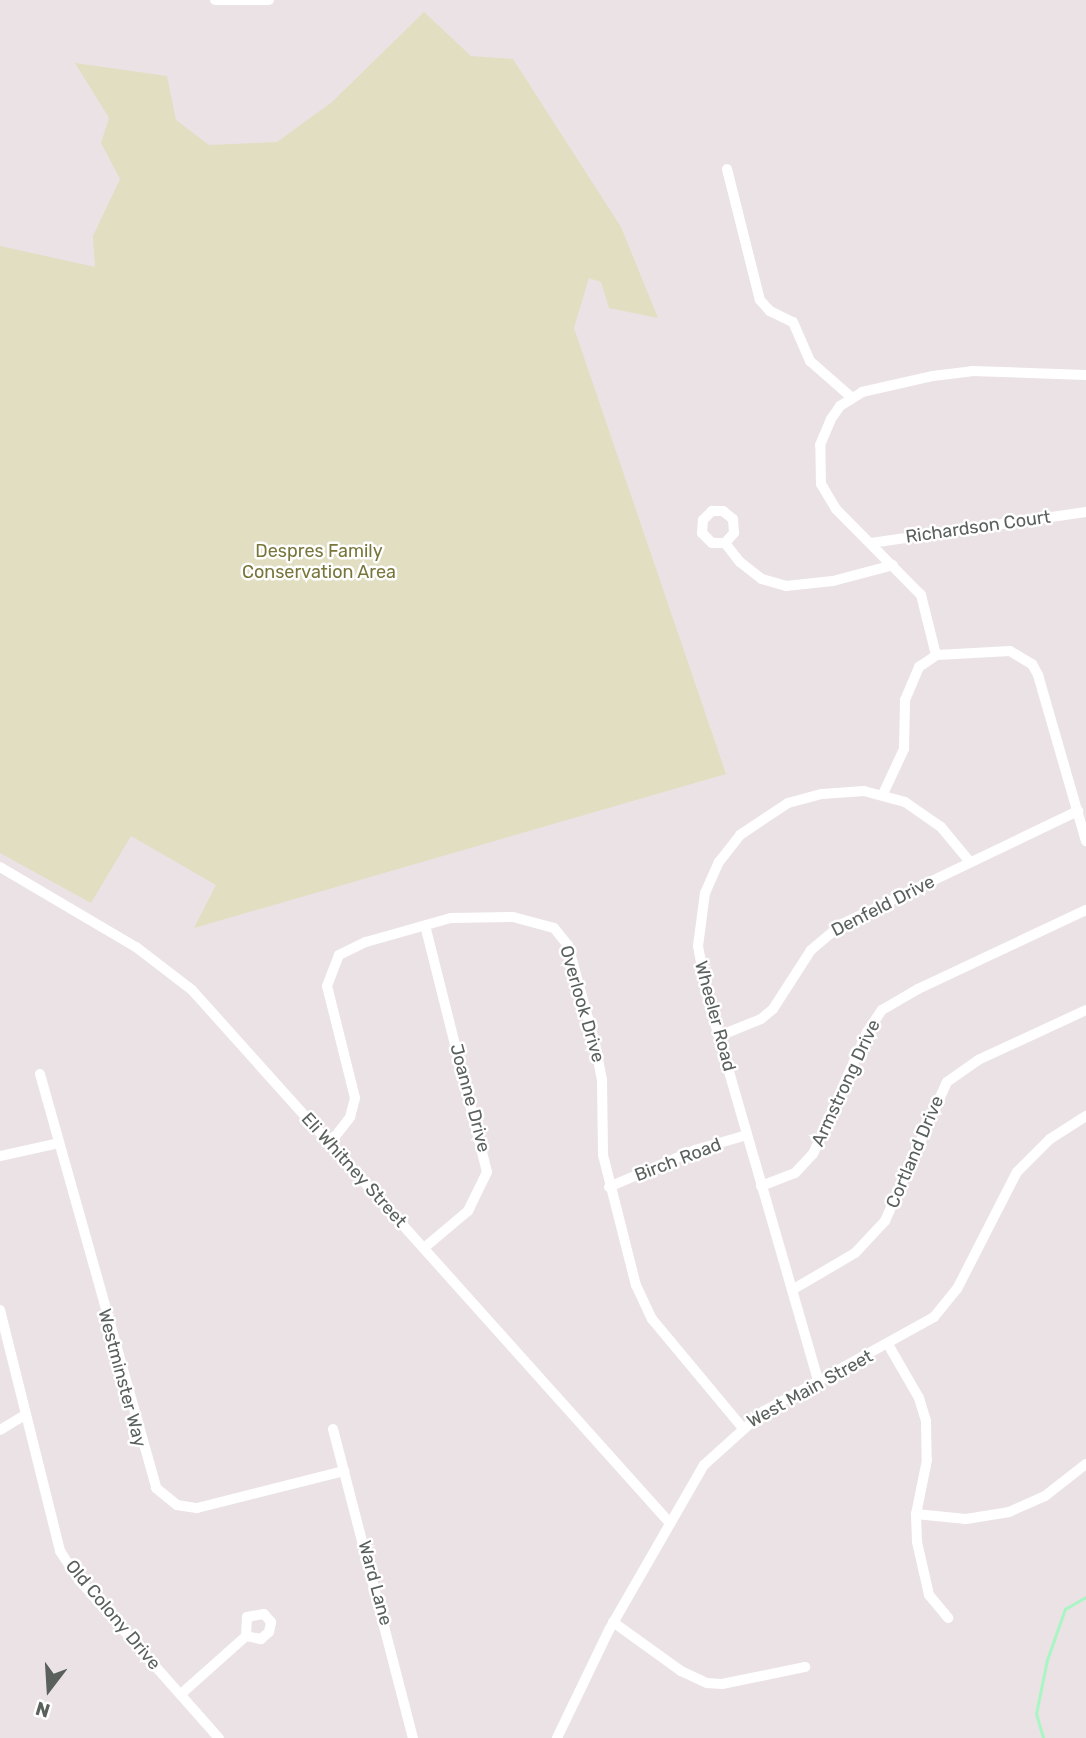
<!DOCTYPE html>
<html>
<head>
<meta charset="utf-8">
<style>
	body { margin:0 }
	#map { position:relative; width:1086px; height:1738px; overflow:hidden; background:#ebe2e5; font-family:Rubik,sans-serif }
	div>[style] { position:absolute }
	.green>* { inset:0; background:#e1dec1 }
	.stream>* { height:2.5px; margin:-1.25px; padding:0 1.25px; transform-origin:1.25px; border-radius:1.25px; background:#a9f5c3 }
	.minor>* { height:10px; margin:-5px; padding:0 5px; transform-origin:5px; border-radius:5px; background:#fff }
	span { translate:-50% -50%; white-space:nowrap; text-align:center; line-height:1.15; -webkit-text-stroke:5px #fff; paint-order:stroke }
	.street-label { font-size:18px; color:#5a615d }
	.park-label { font-size:18px; color:#78763b }
	.north { position:absolute; left:14px; top:1654px; width:70px; height:70px; -webkit-text-stroke:5px #fff; paint-order:stroke; rotate:197deg; font-size:19px; font-weight:700; line-height:28px; text-align:center; color:#5a615d }
	.north::after { content:''; display:block; margin:auto; width:24px; height:32px; background:#5a615d; clip-path:polygon(50% 0,100% 100%,50% 72%,0 100%) }
</style>
</head>
<body>
<div id="map">
	<div class="green">
		<div style="clip-path:polygon(424px 12px,471px 56px,513px 59px,621px 227px,658px 318px,609px 308px,601px 282px,589px 278px,574px 328px,726px 774px,194px 928px,216px 885px,131px 836px,91px 903px,0 853px,0 246px,95px 267px,93px 236px,120px 179px,101px 143px,109px 118px,75px 63px,167px 76px,176px 120px,209px 145px,277px 142px,332px 102px)"></div>
	</div>
	<div class="stream">
		<div style="left:1043px;top:1738px;width:25px;rotate:-106deg"></div>
		<div style="left:1036px;top:1714px;width:55px;rotate:-78.5deg"></div>
		<div style="left:1047px;top:1660px;width:54px;rotate:-70.6deg"></div>
		<div style="left:1065px;top:1609px;width:24px;rotate:-30deg"></div>
	</div>
	<div class="minor">
		<div style="left:215px;top:0;width:54px"></div>
		<div style="left:727px;top:169px;width:135px;rotate:75.9deg"></div>
		<div style="left:760px;top:300px;width:15px;rotate:48deg"></div>
		<div style="left:770px;top:311px;width:25px;rotate:26deg"></div>
		<div style="left:793px;top:322px;width:43px;rotate:66.4deg"></div>
		<div style="left:810px;top:361px;width:55px;rotate:41.3deg"></div>
		<div style="left:725px;top:543px;width:13px;rotate:180deg"></div>
		<div style="left:712px;top:543px;width:14px;rotate:-135deg"></div>
		<div style="left:702px;top:533px;width:13px;rotate:-86deg"></div>
		<div style="left:703px;top:520px;width:13px;rotate:-45deg"></div>
		<div style="left:712px;top:511px;width:11px"></div>
		<div style="left:723px;top:511px;width:13px;rotate:39deg"></div>
		<div style="left:733px;top:519px;width:14px;rotate:86deg"></div>
		<div style="left:734px;top:533px;width:13px;rotate:132deg"></div>
		<div style="left:725px;top:543px;width:24px;rotate:52deg"></div>
		<div style="left:740px;top:562px;width:28px;rotate:38deg"></div>
		<div style="left:762px;top:579px;width:25px;rotate:16deg"></div>
		<div style="left:786px;top:586px;width:47px;rotate:-6.1deg"></div>
		<div style="left:833px;top:581px;width:62px;rotate:-14.9deg"></div>
		<div style="left:871px;top:543px;width:217px;rotate:-8.2deg"></div>
		<div style="left:936px;top:655px;width:62px;rotate:-104deg"></div>
		<div style="left:921px;top:595px;width:121px;rotate:-134.7deg"></div>
		<div style="left:836px;top:509px;width:29px;rotate:-121deg"></div>
		<div style="left:821px;top:484px;width:39px;rotate:-91deg"></div>
		<div style="left:820px;top:445px;width:28px;rotate:-67deg"></div>
		<div style="left:831px;top:419px;width:16px;rotate:-55deg"></div>
		<div style="left:840px;top:406px;width:26px;rotate:-32deg"></div>
		<div style="left:862px;top:392px;width:73px;rotate:-12.7deg"></div>
		<div style="left:933px;top:376px;width:39px;rotate:-7deg"></div>
		<div style="left:972px;top:371px;width:114px;rotate:2deg"></div>
		<div style="left:883px;top:794px;width:50px;rotate:-65deg"></div>
		<div style="left:904px;top:749px;width:49px;rotate:-88.8deg"></div>
		<div style="left:905px;top:700px;width:36px;rotate:-67deg"></div>
		<div style="left:919px;top:667px;width:22px;rotate:-34deg"></div>
		<div style="left:937px;top:655px;width:73px;rotate:-3.1deg"></div>
		<div style="left:1010px;top:651px;width:26px;rotate:31deg"></div>
		<div style="left:1032px;top:664px;width:13px;rotate:61deg"></div>
		<div style="left:1038px;top:675px;width:173px;rotate:73.9deg"></div>
		<div style="left:0;top:867px;width:158px;rotate:30.5deg"></div>
		<div style="left:136px;top:947px;width:71px;rotate:37.5deg"></div>
		<div style="left:192px;top:990px;width:715px;rotate:48.12deg"></div>
		<div style="left:719px;top:1036px;width:45px;rotate:-22deg"></div>
		<div style="left:761px;top:1019px;width:16px;rotate:-40deg"></div>
		<div style="left:773px;top:1009px;width:70px;rotate:-57.2deg"></div>
		<div style="left:811px;top:950px;width:40px;rotate:-40deg"></div>
		<div style="left:842px;top:924px;width:262px;rotate:-25.6deg"></div>
		<div style="left:40px;top:1074px;width:430px;rotate:74.3deg"></div>
		<div style="left:156px;top:1488px;width:27px;rotate:39deg"></div>
		<div style="left:177px;top:1505px;width:20px;rotate:9deg"></div>
		<div style="left:197px;top:1508px;width:152px;rotate:-14.1deg"></div>
		<div style="left:330px;top:1143px;width:33px;rotate:-52deg"></div>
		<div style="left:350px;top:1117px;width:20px;rotate:-75deg"></div>
		<div style="left:355px;top:1098px;width:115px;rotate:-104deg"></div>
		<div style="left:327px;top:986px;width:33px;rotate:-69deg"></div>
		<div style="left:339px;top:955px;width:30px;rotate:-26deg"></div>
		<div style="left:366px;top:942px;width:88px;rotate:-15.8deg"></div>
		<div style="left:451px;top:918px;width:62px;rotate:-0.9deg"></div>
		<div style="left:513px;top:917px;width:42px;rotate:15deg"></div>
		<div style="left:554px;top:928px;width:22px;rotate:51deg"></div>
		<div style="left:568px;top:945px;width:103px;rotate:74.7deg"></div>
		<div style="left:595px;top:1044px;width:37px;rotate:79deg"></div>
		<div style="left:602px;top:1080px;width:75px;rotate:89.2deg"></div>
		<div style="left:603px;top:1155px;width:134px;rotate:75.8deg"></div>
		<div style="left:636px;top:1285px;width:38px;rotate:65deg"></div>
		<div style="left:652px;top:1319px;width:141px;rotate:50.2deg"></div>
		<div style="left:0;top:1156px;width:60px;rotate:-12.4deg"></div>
		<div style="left:761px;top:1186px;width:36px;rotate:-21deg"></div>
		<div style="left:795px;top:1173px;width:26px;rotate:-47deg"></div>
		<div style="left:813px;top:1154px;width:133px;rotate:-66.1deg"></div>
		<div style="left:867px;top:1032px;width:27px;rotate:-56deg"></div>
		<div style="left:882px;top:1010px;width:42px;rotate:-30.3deg"></div>
		<div style="left:918px;top:989px;width:186px;rotate:-25.2deg"></div>
		<div style="left:609px;top:1187px;width:94px;rotate:-23.3deg"></div>
		<div style="left:695px;top:1150px;width:54px;rotate:-16.1deg"></div>
		<div style="left:424px;top:1248px;width:57px;rotate:-40.1deg"></div>
		<div style="left:468px;top:1211px;width:43px;rotate:-64deg"></div>
		<div style="left:487px;top:1172px;width:254px;rotate:-104.1deg"></div>
		<div style="left:792px;top:1290px;width:73px;rotate:-30.4deg"></div>
		<div style="left:855px;top:1253px;width:44px;rotate:-46.8deg"></div>
		<div style="left:885px;top:1221px;width:152px;rotate:-66deg"></div>
		<div style="left:947px;top:1082px;width:38px;rotate:-35deg"></div>
		<div style="left:978px;top:1060px;width:119px;rotate:-24.8deg"></div>
		<div style="left:0;top:1310px;width:248px;rotate:76deg"></div>
		<div style="left:60px;top:1551px;width:35px;rotate:57deg"></div>
		<div style="left:79px;top:1580px;width:211px;rotate:48.5deg"></div>
		<div style="left:889px;top:1346px;width:60px;rotate:60deg"></div>
		<div style="left:919px;top:1398px;width:24px;rotate:73deg"></div>
		<div style="left:926px;top:1421px;width:39px;rotate:89deg"></div>
		<div style="left:927px;top:1460px;width:55px;rotate:101.5deg"></div>
		<div style="left:916px;top:1514px;width:28px;rotate:88deg"></div>
		<div style="left:917px;top:1542px;width:54px;rotate:77.2deg"></div>
		<div style="left:929px;top:1595px;width:30px;rotate:50deg"></div>
		<div style="left:818px;top:1380px;width:397px;rotate:-106.1deg"></div>
		<div style="left:708px;top:999px;width:54px;rotate:-100.7deg"></div>
		<div style="left:698px;top:946px;width:53px;rotate:-82.5deg"></div>
		<div style="left:705px;top:893px;width:34px;rotate:-66deg"></div>
		<div style="left:719px;top:862px;width:34px;rotate:-52deg"></div>
		<div style="left:740px;top:835px;width:58px;rotate:-33.7deg"></div>
		<div style="left:788px;top:803px;width:35px;rotate:-15deg"></div>
		<div style="left:822px;top:794px;width:42px;rotate:-4.1deg"></div>
		<div style="left:864px;top:791px;width:42px;rotate:15deg"></div>
		<div style="left:905px;top:802px;width:44px;rotate:34.8deg"></div>
		<div style="left:941px;top:827px;width:45px;rotate:50.4deg"></div>
		<div style="left:333px;top:1429px;width:319px;rotate:75.5deg"></div>
		<div style="left:0;top:1430px;width:29px;rotate:-31deg"></div>
		<div style="left:916px;top:1514px;width:50px;rotate:5.7deg"></div>
		<div style="left:966px;top:1519px;width:44px;rotate:-9.2deg"></div>
		<div style="left:1009px;top:1512px;width:39px;rotate:-24deg"></div>
		<div style="left:1045px;top:1496px;width:52px;rotate:-38deg"></div>
		<div style="left:613px;top:1622px;width:84px;rotate:35.8deg"></div>
		<div style="left:681px;top:1671px;width:29px;rotate:25deg"></div>
		<div style="left:707px;top:1683px;width:15px;rotate:4deg"></div>
		<div style="left:722px;top:1684px;width:85px;rotate:-11.6deg"></div>
		<div style="left:181px;top:1694px;width:87px;rotate:-41.7deg"></div>
		<div style="left:246px;top:1636px;width:19px;rotate:-87deg"></div>
		<div style="left:247px;top:1617px;width:17px;rotate:-10deg"></div>
		<div style="left:264px;top:1614px;width:11px;rotate:49deg"></div>
		<div style="left:271px;top:1622px;width:10px;rotate:101deg"></div>
		<div style="left:269px;top:1632px;width:11px;rotate:139deg"></div>
		<div style="left:261px;top:1639px;width:15px;rotate:-169deg"></div>
		<div style="left:557px;top:1738px;width:120px;rotate:-64.3deg"></div>
		<div style="left:609px;top:1630px;width:190px;rotate:-60.1deg"></div>
		<div style="left:704px;top:1465px;width:81px;rotate:-42deg"></div>
		<div style="left:764px;top:1411px;width:194px;rotate:-28.9deg"></div>
		<div style="left:934px;top:1317px;width:36px;rotate:-51deg"></div>
		<div style="left:957px;top:1289px;width:131px;rotate:-62.9deg"></div>
		<div style="left:1017px;top:1172px;width:47px;rotate:-45deg"></div>
		<div style="left:1050px;top:1139px;width:43px;rotate:-32.6deg"></div>
	</div>
	<div class="street-label">
		<span style="left:978px;top:527px;rotate:-8deg">Richardson Court</span>
		<span style="left:883px;top:906px;rotate:-27deg">Denfeld Drive</span>
		<span style="left:582px;top:1004px;rotate:74deg">Overlook Drive</span>
		<span style="left:715px;top:1016px;rotate:75deg">Wheeler Road</span>
		<span style="left:846px;top:1083px;rotate:-65deg">Armstrong Drive</span>
		<span style="left:470px;top:1098px;rotate:75deg">Joanne Drive</span>
		<span style="left:915px;top:1152px;rotate:-67deg">Cortland Drive</span>
		<span style="left:678px;top:1160px;rotate:-21deg">Birch Road</span>
		<span style="left:354px;top:1170px;rotate:48deg">Eli Whitney Street</span>
		<span style="left:122px;top:1378px;rotate:75deg">Westminster Way</span>
		<span style="left:810px;top:1389px;rotate:-29deg">West Main Street</span>
		<span style="left:375px;top:1583px;rotate:75deg">Ward Lane</span>
		<span style="left:113px;top:1615px;rotate:50deg">Old Colony Drive</span>
	</div>
	<div class="park-label">
		<span style="left:319px;top:562px">Despres Family<br>Conservation Area</span>
	</div>
	<div class="north">N</div>
</div>
</body>
</html>
